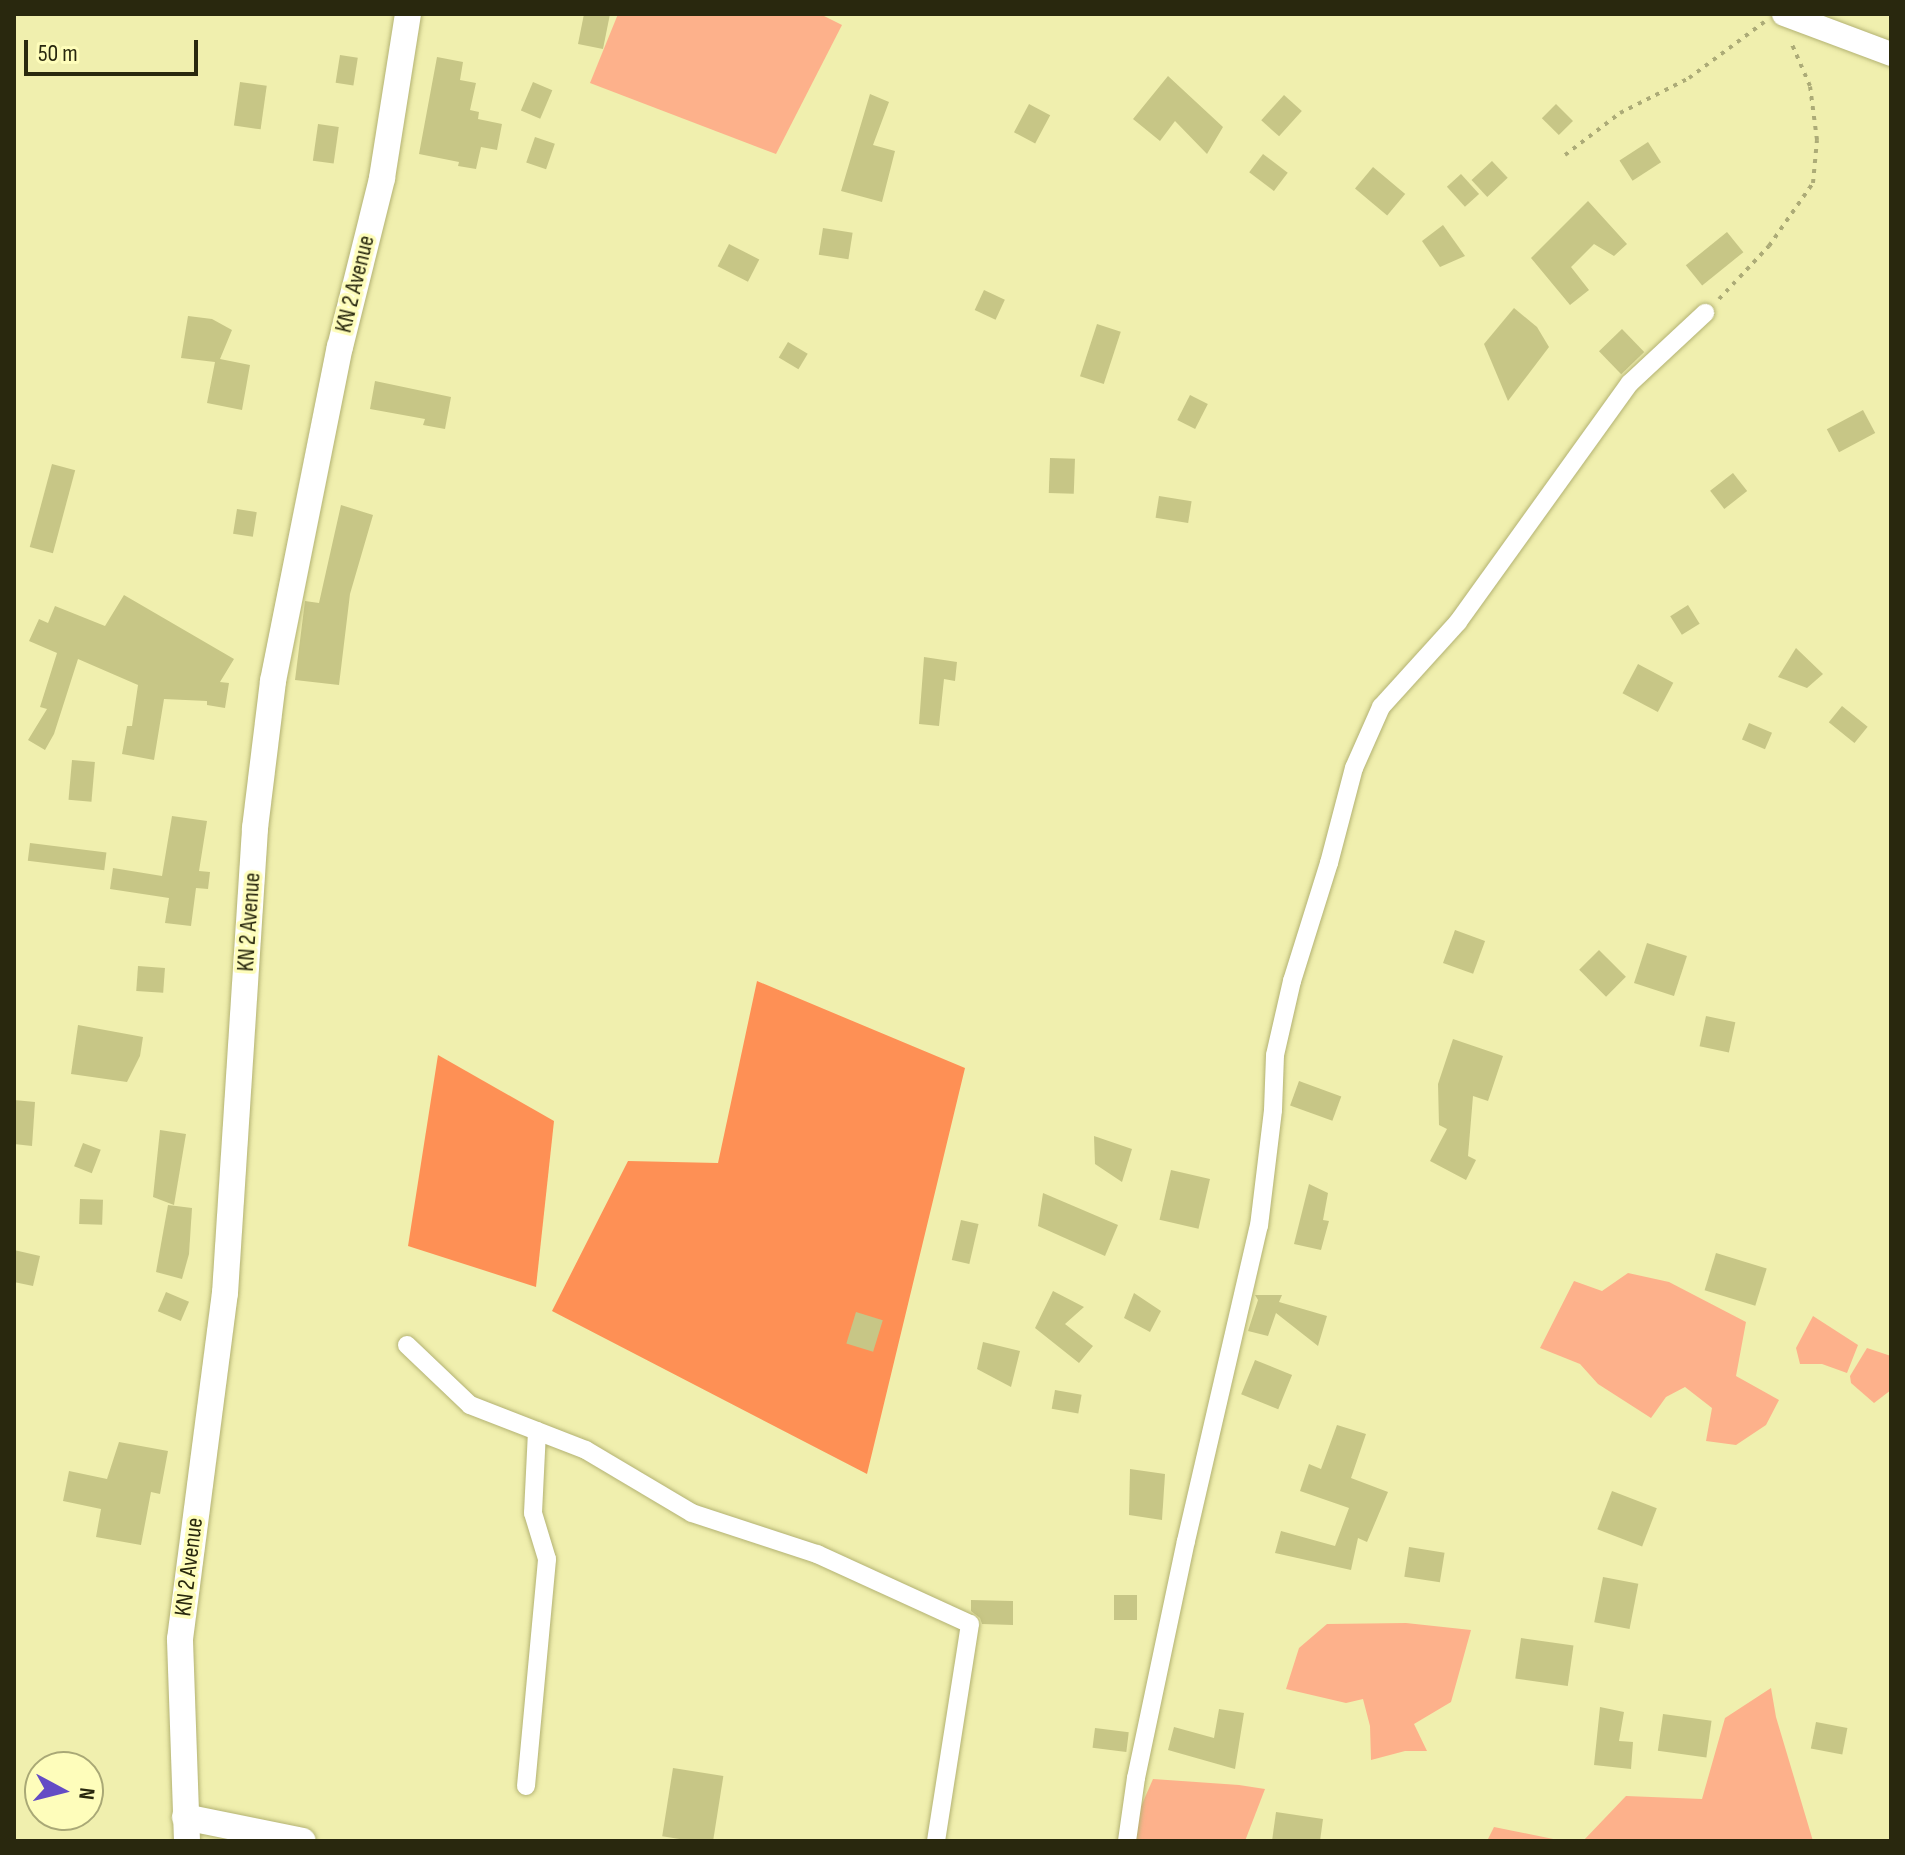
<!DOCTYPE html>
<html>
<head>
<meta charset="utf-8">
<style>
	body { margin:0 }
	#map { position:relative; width:1905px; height:1855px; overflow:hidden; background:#f0efae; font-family:"Sofia Sans Condensed",sans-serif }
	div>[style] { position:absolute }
	.green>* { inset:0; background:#fdb18b }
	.forest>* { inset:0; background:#fe9055 }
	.building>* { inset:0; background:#c7c686; transform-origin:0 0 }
	.path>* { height:4px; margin-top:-2px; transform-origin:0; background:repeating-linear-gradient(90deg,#acab77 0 4px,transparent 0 10px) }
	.roads { filter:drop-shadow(0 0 2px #b3b273) drop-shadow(0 0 2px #b3b273) }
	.minor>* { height:18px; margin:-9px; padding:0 9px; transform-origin:9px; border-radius:9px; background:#fff }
	.tertiary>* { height:24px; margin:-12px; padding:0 12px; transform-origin:12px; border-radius:12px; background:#fff }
	.secondary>* { height:26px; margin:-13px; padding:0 13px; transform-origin:13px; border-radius:13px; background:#fff }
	span { translate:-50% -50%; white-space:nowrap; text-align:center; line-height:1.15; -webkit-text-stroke:7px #fefdbb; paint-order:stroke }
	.street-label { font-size:24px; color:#29280e }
	.frame { position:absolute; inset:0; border:16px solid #29280e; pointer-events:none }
	.north { position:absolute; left:24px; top:1751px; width:80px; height:80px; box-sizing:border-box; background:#fefdbb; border:2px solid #a9a876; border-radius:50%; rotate:97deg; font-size:22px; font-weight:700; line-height:32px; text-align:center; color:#29280e }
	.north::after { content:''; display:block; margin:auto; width:28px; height:36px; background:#644cc5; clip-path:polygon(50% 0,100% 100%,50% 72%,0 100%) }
	.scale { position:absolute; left:24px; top:40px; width:174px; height:36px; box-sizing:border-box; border:4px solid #29280e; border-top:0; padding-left:10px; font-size:24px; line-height:28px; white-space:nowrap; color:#29280e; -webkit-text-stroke:6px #fefdbb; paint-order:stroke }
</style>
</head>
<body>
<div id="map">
	<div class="green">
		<div style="clip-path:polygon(618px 14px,820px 14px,842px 25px,776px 154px,590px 83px)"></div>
		<div style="clip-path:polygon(1628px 1273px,1669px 1282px,1746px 1322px,1736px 1376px,1779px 1400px,1766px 1425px,1736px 1445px,1706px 1441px,1712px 1408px,1685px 1387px,1666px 1397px,1651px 1418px,1598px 1384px,1580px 1364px,1540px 1348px,1574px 1281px,1602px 1291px)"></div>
		<div style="clip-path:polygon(1813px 1316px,1858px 1345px,1847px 1373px,1822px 1364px,1800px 1364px,1796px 1348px)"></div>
		<div style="clip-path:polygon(1867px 1348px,1891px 1356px,1891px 1390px,1874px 1403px,1851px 1383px,1850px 1376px)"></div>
		<div style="clip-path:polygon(1406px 1623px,1471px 1630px,1451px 1702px,1414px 1724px,1427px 1751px,1405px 1751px,1371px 1760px,1370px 1726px,1363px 1699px,1346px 1703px,1286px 1689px,1299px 1648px,1327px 1624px)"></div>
		<div style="clip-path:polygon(1771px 1688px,1776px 1717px,1813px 1841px,1583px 1841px,1626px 1796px,1702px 1799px,1725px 1718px)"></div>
		<div style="clip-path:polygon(1153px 1779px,1239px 1785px,1265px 1789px,1245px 1841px,1134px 1841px,1136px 1818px)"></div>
		<div style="clip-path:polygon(1494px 1827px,1563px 1841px,1487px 1841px)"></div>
	</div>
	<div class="forest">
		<div style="clip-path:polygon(757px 981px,965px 1068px,867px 1474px,552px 1311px,628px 1161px,718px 1163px)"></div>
		<div style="clip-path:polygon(438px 1055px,554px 1121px,536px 1287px,408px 1246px)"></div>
	</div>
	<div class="building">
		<div style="clip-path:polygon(584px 14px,610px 14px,603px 49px,578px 44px)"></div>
		<div style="left:340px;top:55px;width:18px;height:28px;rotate:9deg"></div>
		<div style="clip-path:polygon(437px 57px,463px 62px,460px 80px,476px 83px,470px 110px,479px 112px,478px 119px,502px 124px,497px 150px,481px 147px,476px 169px,458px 166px,459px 162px,419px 154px)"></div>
		<div style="clip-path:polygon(1168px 76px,1223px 127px,1207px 154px,1175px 121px,1160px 141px,1133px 119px)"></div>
		<div style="left:240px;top:82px;width:27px;height:44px;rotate:8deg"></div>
		<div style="left:533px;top:82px;width:21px;height:31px;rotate:23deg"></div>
		<div style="clip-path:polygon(870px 94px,889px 102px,873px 145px,895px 151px,882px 202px,841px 191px)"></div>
		<div style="left:1284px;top:95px;width:24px;height:34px;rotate:42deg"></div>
		<div style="left:1029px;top:104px;width:24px;height:32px;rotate:28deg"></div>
		<div style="left:1556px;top:104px;width:24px;height:20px;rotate:45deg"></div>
		<div style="left:318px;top:124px;width:21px;height:37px;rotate:8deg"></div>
		<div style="left:535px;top:137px;width:21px;height:27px;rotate:19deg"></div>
		<div style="left:1648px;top:142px;width:24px;height:34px;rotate:57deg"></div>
		<div style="left:1263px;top:154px;width:31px;height:23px;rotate:37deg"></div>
		<div style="left:1492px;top:161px;width:23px;height:28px;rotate:47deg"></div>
		<div style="left:1373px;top:167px;width:42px;height:28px;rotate:40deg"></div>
		<div style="left:1461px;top:174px;width:27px;height:19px;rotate:48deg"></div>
		<div style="clip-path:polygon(1588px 201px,1627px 244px,1614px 256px,1594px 244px,1571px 267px,1589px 290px,1570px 305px,1531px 258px)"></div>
		<div style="clip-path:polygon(1443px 225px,1465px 256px,1440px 267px,1422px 241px)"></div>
		<div style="left:823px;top:228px;width:30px;height:27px;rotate:9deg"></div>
		<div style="left:1727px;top:232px;width:26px;height:53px;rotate:51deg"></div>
		<div style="left:729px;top:244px;width:34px;height:25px;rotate:27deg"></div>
		<div style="left:984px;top:290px;width:23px;height:22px;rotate:25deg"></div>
		<div style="clip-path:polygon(1514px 308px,1537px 327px,1549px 347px,1508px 401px,1484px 344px)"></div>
		<div style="clip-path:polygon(188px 316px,212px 319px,232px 330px,220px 359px,250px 365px,242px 410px,207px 403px,215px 362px,181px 358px)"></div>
		<div style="left:1097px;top:324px;width:25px;height:55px;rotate:18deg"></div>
		<div style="left:1622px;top:329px;width:32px;height:32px;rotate:46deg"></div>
		<div style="left:788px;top:342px;width:23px;height:18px;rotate:31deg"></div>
		<div style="clip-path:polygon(375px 381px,451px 397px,445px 429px,423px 425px,425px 419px,370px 409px)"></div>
		<div style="left:1190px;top:395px;width:20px;height:28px;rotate:27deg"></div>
		<div style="left:1863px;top:410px;width:26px;height:41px;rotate:62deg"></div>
		<div style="left:1050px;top:458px;width:25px;height:35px;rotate:2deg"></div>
		<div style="left:52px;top:464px;width:24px;height:86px;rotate:15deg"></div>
		<div style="left:1733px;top:473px;width:23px;height:29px;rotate:52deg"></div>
		<div style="left:1159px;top:496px;width:33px;height:22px;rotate:9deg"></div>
		<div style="clip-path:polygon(341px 505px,373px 515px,350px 594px,339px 685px,295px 680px,305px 601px,319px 603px)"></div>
		<div style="left:237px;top:509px;width:20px;height:25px;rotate:9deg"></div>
		<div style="clip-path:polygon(124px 595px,234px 659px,220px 682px,229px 683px,225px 708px,207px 705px,207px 701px,164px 699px,154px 760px,122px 754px,127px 726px,132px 726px,138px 685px,78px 659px,54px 734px,45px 750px,28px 740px,47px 709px,40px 707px,57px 653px,29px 641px,39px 619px,48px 623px,55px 606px,105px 626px)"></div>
		<div style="left:1688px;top:605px;width:22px;height:21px;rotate:58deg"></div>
		<div style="clip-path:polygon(1796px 648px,1823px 674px,1807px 688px,1778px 677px)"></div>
		<div style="clip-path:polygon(924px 657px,957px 662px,955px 681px,944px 679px,939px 726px,919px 724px)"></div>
		<div style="left:1638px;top:664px;width:40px;height:33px;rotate:28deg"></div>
		<div style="left:1842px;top:706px;width:33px;height:21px;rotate:39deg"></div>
		<div style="left:1749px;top:723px;width:25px;height:18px;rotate:23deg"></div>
		<div style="left:72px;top:760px;width:23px;height:40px;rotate:5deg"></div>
		<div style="clip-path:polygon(172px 816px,207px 821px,199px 871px,210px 872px,208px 889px,196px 888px,191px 926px,165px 923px,169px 898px,110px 889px,113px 868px,162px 876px)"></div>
		<div style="left:30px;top:843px;width:77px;height:18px;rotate:7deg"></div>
		<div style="left:1455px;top:930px;width:32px;height:35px;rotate:20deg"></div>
		<div style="left:1647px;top:943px;width:42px;height:42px;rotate:18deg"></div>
		<div style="left:1599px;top:950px;width:38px;height:28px;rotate:45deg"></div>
		<div style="left:138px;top:966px;width:27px;height:25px;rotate:4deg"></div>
		<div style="left:1706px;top:1016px;width:30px;height:31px;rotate:12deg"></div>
		<div style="clip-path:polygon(78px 1025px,143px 1037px,140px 1056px,127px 1082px,71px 1074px)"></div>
		<div style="clip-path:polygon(1453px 1039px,1503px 1056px,1488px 1101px,1473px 1096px,1468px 1156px,1476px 1160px,1466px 1180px,1430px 1161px,1447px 1129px,1439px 1125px,1438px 1084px)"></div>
		<div style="left:1299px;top:1081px;width:45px;height:26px;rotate:20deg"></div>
		<div style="clip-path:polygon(14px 1100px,35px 1102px,32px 1146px,14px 1144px)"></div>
		<div style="clip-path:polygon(160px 1130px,186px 1134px,174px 1205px,153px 1197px)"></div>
		<div style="clip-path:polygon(1094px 1136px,1132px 1149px,1122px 1182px,1095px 1164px)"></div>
		<div style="left:83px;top:1143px;width:19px;height:25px;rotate:21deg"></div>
		<div style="left:1171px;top:1170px;width:40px;height:51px;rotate:13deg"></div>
		<div style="clip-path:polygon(1309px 1184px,1328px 1193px,1323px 1220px,1329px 1221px,1321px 1250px,1294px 1244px)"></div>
		<div style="clip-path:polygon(1043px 1193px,1118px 1225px,1105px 1256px,1038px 1226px)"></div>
		<div style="left:80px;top:1199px;width:23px;height:25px;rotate:2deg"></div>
		<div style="clip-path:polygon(168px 1205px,192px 1208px,189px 1254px,182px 1279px,156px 1272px)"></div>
		<div style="left:961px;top:1220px;width:18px;height:41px;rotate:13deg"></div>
		<div style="clip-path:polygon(14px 1250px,40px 1256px,33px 1286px,14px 1282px)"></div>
		<div style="left:1716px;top:1253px;width:53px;height:39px;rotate:17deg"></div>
		<div style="clip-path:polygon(1053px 1291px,1084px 1307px,1065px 1324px,1093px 1346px,1079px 1363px,1035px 1328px)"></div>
		<div style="left:166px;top:1292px;width:25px;height:21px;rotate:23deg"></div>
		<div style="clip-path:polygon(1134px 1293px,1161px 1311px,1150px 1332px,1124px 1318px)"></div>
		<div style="clip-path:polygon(1255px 1295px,1282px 1295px,1279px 1302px,1327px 1316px,1318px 1346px,1276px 1313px,1268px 1336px,1248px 1331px,1258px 1300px)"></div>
		<div style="left:856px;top:1312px;width:28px;height:33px;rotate:17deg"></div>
		<div style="clip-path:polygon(983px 1342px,1020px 1351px,1011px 1387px,977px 1369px)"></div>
		<div style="left:1255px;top:1360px;width:40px;height:37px;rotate:22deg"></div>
		<div style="left:1055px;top:1390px;width:27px;height:19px;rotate:10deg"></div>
		<div style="clip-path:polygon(1337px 1425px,1366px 1434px,1351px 1478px,1388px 1492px,1367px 1542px,1358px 1538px,1351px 1570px,1275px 1553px,1281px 1531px,1335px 1546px,1349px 1508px,1300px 1491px,1309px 1464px,1321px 1469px)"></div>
		<div style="clip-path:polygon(119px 1442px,168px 1451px,160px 1494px,151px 1492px,141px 1545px,96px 1537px,101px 1509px,63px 1501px,69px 1471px,107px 1479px)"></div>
		<div style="clip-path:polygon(1130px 1469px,1165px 1474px,1162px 1520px,1129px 1515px)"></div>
		<div style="left:1612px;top:1491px;width:48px;height:41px;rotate:21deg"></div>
		<div style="left:1409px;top:1547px;width:36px;height:30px;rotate:9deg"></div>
		<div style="left:1603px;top:1577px;width:36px;height:46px;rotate:11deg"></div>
		<div style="left:1114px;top:1595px;width:23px;height:25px"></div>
		<div style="clip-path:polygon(971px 1600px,1013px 1601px,1013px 1625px,982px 1624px,980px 1618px,971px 1611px)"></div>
		<div style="left:1521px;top:1638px;width:53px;height:41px;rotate:8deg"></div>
		<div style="clip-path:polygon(1600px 1707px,1624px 1712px,1619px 1741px,1633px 1742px,1631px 1769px,1594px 1765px)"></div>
		<div style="clip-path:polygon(1219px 1709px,1244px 1713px,1235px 1769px,1168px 1750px,1174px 1727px,1214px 1738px)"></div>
		<div style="left:1663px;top:1714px;width:49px;height:37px;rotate:8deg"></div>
		<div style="left:1816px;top:1722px;width:32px;height:27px;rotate:11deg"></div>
		<div style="left:1095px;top:1728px;width:34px;height:20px;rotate:7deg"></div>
		<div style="left:673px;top:1768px;width:51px;height:69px;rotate:9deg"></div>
		<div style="clip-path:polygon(1276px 1812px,1323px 1819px,1320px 1841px,1272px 1841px)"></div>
	</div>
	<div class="path">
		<div style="left:1565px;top:155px;width:69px;rotate:-37.4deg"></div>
		<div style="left:1620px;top:113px;width:77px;rotate:-26.9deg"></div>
		<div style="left:1689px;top:78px;width:94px;rotate:-36.7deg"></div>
		<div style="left:1719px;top:299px;width:73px;rotate:-46.7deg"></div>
		<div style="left:1769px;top:246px;width:77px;rotate:-55.1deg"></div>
		<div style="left:1813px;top:183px;width:43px;rotate:-84.7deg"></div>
		<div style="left:1817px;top:140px;width:54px;rotate:-97.4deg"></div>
		<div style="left:1810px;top:86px;width:48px;rotate:-113.4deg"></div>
	</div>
	<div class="roads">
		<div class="minor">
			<div style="left:407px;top:1345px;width:87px;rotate:43.6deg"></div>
			<div style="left:470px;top:1405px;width:124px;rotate:21.2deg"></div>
			<div style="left:586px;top:1450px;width:123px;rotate:30.7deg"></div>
			<div style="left:692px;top:1513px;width:132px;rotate:18.2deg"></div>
			<div style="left:817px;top:1554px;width:168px;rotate:24.6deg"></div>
			<div style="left:970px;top:1624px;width:220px;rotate:98.9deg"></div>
			<div style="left:526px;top:1786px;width:228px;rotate:-84.7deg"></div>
			<div style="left:547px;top:1559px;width:48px;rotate:-106.9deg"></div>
			<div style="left:533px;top:1513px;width:82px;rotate:-87.2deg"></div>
			<div style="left:1127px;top:1841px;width:64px;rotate:-81.9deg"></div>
			<div style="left:1136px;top:1778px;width:242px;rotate:-78.1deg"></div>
			<div style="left:1186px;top:1541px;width:323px;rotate:-77deg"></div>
			<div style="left:1259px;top:1226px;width:117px;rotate:-83.1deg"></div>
			<div style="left:1273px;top:1110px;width:55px;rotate:-87.9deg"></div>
			<div style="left:1275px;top:1055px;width:76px;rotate:-77.1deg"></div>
			<div style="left:1292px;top:981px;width:124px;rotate:-72.6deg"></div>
			<div style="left:1329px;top:863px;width:98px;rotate:-75.3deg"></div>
			<div style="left:1354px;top:768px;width:67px;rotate:-66.1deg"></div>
			<div style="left:1381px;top:707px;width:115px;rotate:-47.8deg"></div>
			<div style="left:1458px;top:622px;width:294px;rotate:-54.3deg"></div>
			<div style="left:1630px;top:383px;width:103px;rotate:-43deg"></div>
		</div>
		<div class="tertiary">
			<div style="left:1784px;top:14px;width:114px;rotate:20.5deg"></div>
		</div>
		<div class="secondary">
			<div style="left:185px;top:1817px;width:120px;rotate:11.5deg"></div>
			<div style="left:187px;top:1841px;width:202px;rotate:-92deg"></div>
			<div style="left:180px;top:1639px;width:349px;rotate:-82.6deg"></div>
			<div style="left:225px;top:1293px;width:466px;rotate:-86.3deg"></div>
			<div style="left:255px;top:828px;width:148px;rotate:-83deg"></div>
			<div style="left:273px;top:681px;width:341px;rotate:-78.7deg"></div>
			<div style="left:340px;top:347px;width:174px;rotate:-76deg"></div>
			<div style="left:382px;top:178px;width:166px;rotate:-81deg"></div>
		</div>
	</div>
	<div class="street-label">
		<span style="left:355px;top:284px;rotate:-76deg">KN 2 Avenue</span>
		<span style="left:249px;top:922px;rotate:-86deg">KN 2 Avenue</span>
		<span style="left:189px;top:1567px;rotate:-83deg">KN 2 Avenue</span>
	</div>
	<div class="frame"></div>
	<div class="north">N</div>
	<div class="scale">50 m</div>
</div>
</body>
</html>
